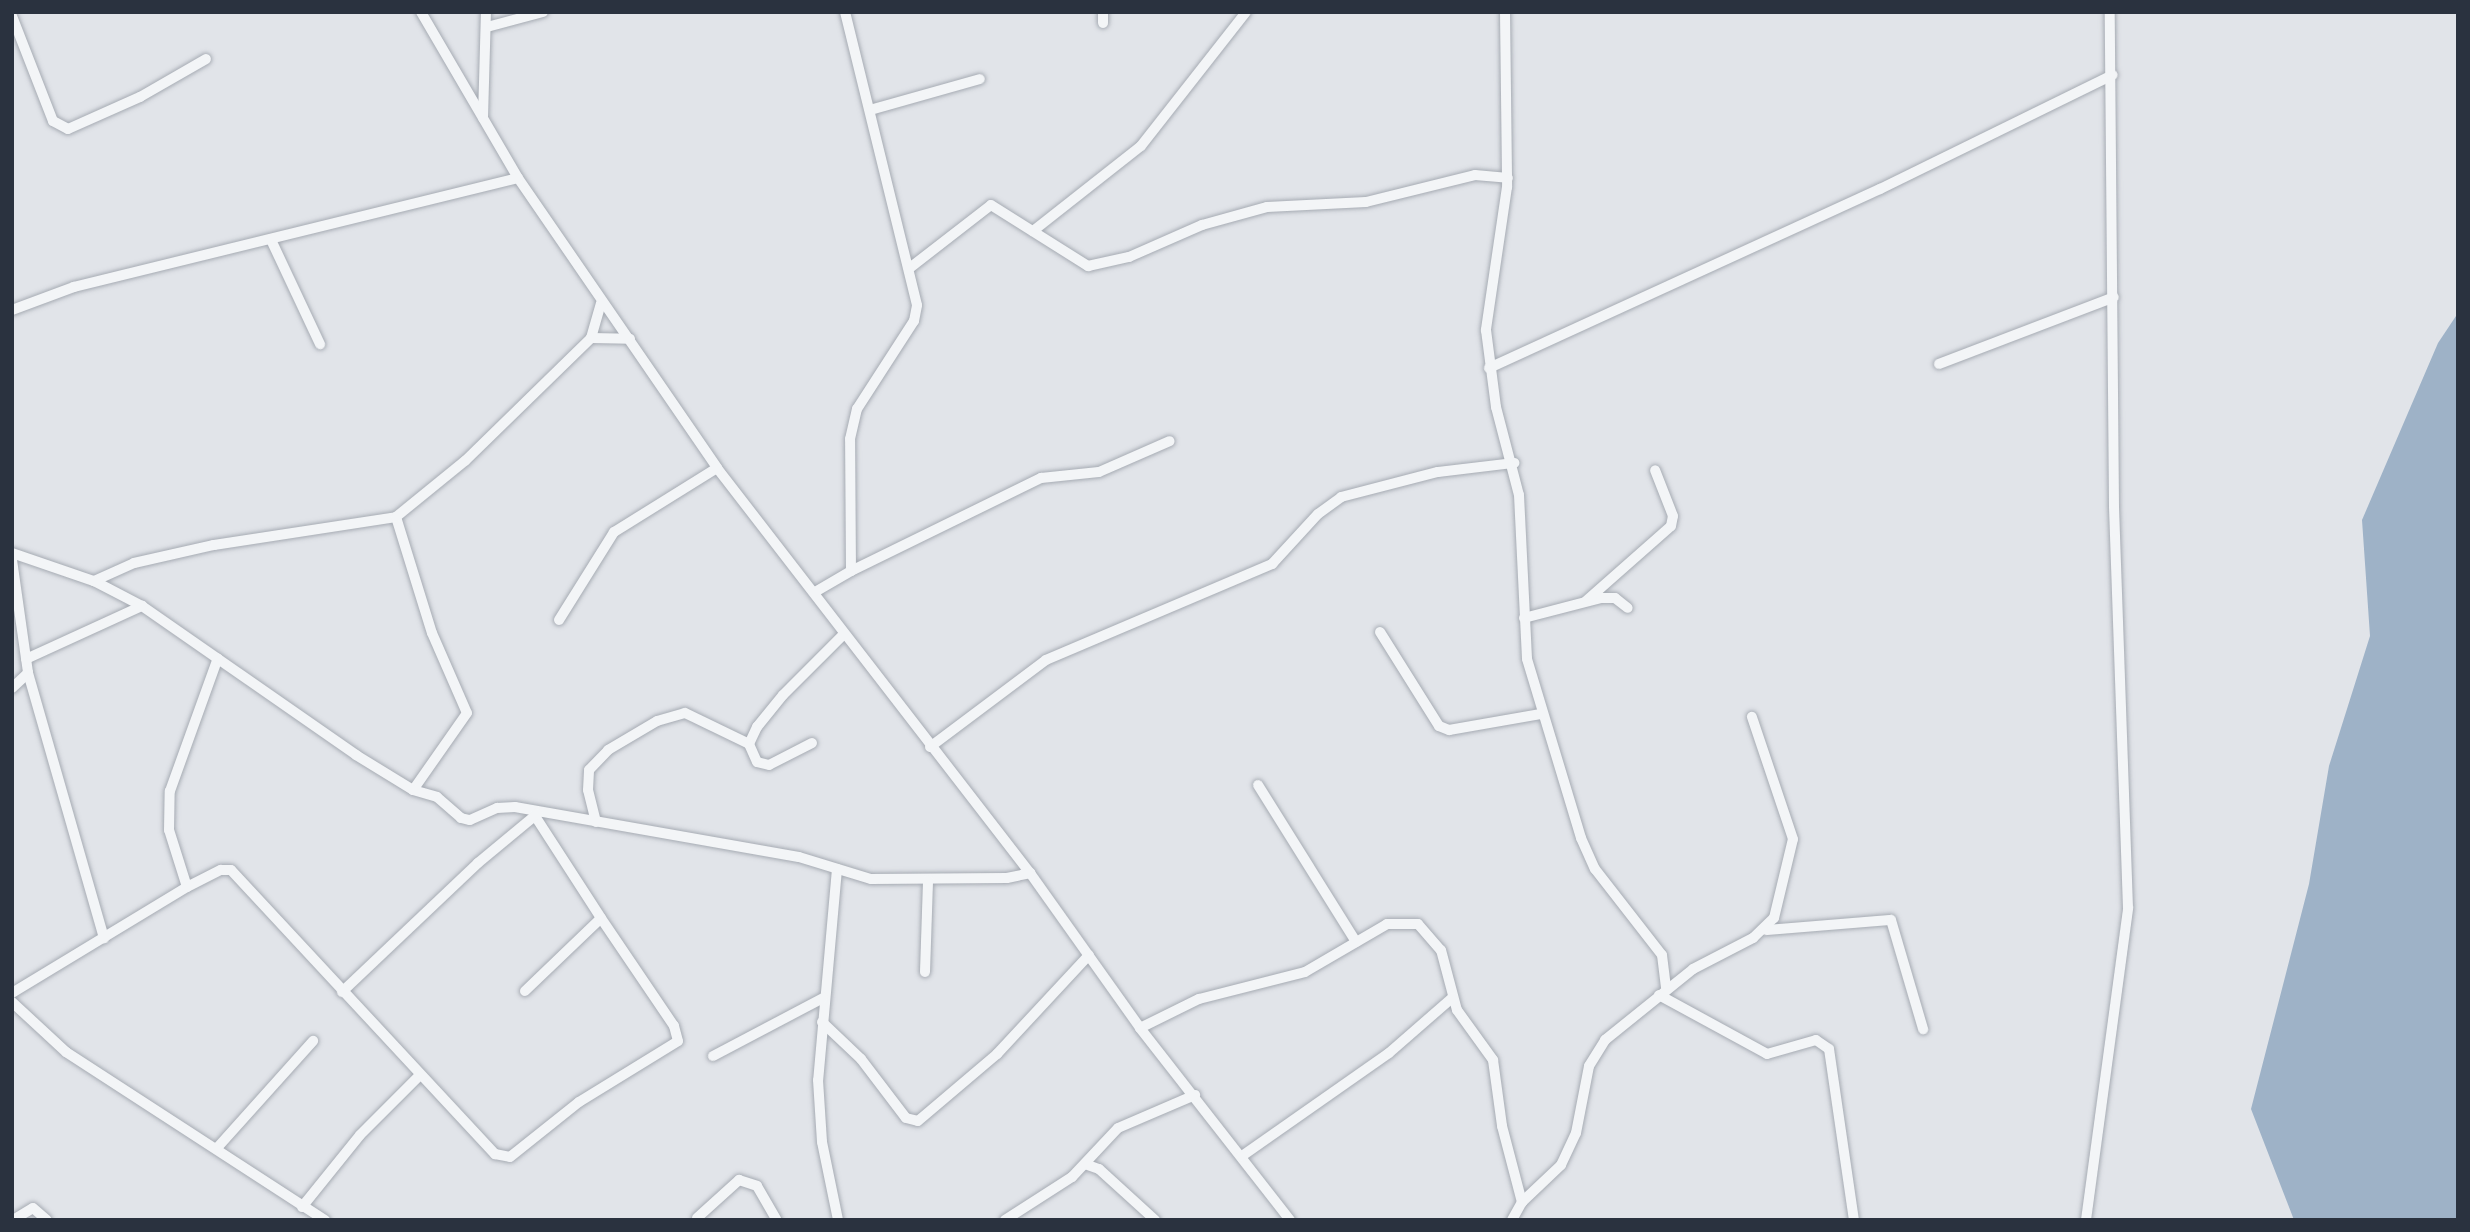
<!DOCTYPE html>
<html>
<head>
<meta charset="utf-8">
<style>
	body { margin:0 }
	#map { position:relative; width:2470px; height:1232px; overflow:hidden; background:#e1e4e9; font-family:"Source Sans 3",sans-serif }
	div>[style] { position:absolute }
	.water>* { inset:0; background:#9eb2c7 }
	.roads { filter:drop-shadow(0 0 2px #a6abb3) drop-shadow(0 0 2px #a6abb3) }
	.street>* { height:10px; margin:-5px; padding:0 5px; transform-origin:5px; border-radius:5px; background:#f3f5f7 }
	span { translate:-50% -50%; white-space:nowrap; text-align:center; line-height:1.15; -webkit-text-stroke:7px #f0f3f6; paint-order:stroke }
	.frame { position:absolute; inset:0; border:14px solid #2a323f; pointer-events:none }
</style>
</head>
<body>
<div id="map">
	<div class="water">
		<div style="clip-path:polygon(2458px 313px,2458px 1220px,2294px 1220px,2251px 1109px,2309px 884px,2329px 766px,2370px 636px,2362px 520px,2438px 343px)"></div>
	</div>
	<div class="roads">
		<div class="street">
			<div style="left:421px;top:12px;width:192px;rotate:59.7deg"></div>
			<div style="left:518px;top:178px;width:352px;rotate:55.5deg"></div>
			<div style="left:717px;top:468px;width:512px;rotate:52.3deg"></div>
			<div style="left:1030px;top:873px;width:190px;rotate:54.6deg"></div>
			<div style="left:1140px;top:1028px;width:244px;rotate:52deg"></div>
			<div style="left:1103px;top:12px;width:11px;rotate:90deg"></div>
			<div style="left:1505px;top:12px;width:175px;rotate:89.3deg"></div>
			<div style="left:1507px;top:187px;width:145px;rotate:98.4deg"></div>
			<div style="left:1486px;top:330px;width:78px;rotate:82.6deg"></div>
			<div style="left:1496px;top:407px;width:91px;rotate:75.4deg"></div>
			<div style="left:1519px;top:495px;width:164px;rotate:87.2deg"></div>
			<div style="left:1527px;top:659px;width:187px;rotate:73.2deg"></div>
			<div style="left:1581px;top:838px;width:34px;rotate:66deg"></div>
			<div style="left:1595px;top:869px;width:109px;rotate:52.1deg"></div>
			<div style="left:1662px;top:955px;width:35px;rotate:83deg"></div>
			<div style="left:12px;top:16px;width:113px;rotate:68.7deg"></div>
			<div style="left:53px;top:121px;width:17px;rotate:28deg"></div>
			<div style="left:68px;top:129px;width:79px;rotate:-24deg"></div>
			<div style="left:140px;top:97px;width:76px;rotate:-29.9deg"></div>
			<div style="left:487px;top:27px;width:58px;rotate:-15deg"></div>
			<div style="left:870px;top:110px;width:114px;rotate:-15.7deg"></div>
			<div style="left:483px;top:118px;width:106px;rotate:-88.4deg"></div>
			<div style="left:1033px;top:231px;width:137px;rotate:-38.2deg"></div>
			<div style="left:1141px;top:146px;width:170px;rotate:-51.9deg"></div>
			<div style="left:272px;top:242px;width:113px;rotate:64.8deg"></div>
			<div style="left:911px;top:267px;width:101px;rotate:-37.8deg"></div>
			<div style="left:991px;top:205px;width:115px;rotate:32.2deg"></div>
			<div style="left:1088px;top:266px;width:42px;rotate:-12.4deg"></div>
			<div style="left:1129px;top:257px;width:80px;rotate:-23.7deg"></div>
			<div style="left:1202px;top:225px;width:67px;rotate:-15.5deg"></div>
			<div style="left:1267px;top:207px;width:99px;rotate:-2.9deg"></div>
			<div style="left:1366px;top:202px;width:112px;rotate:-13.9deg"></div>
			<div style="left:1475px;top:175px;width:33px;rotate:5deg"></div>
			<div style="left:12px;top:310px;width:66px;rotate:-20.4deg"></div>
			<div style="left:74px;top:287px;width:457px;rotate:-13.8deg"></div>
			<div style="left:591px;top:338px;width:39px;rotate:1deg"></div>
			<div style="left:1939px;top:364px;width:187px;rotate:-20.9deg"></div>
			<div style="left:1489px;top:368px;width:430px;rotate:-24.6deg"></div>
			<div style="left:1880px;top:189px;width:259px;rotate:-26.1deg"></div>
			<div style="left:396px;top:517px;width:121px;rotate:72.8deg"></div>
			<div style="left:432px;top:633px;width:87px;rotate:66.4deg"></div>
			<div style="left:467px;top:713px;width:94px;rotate:125deg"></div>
			<div style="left:12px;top:553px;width:87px;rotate:18.9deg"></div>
			<div style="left:94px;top:581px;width:54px;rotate:27.5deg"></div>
			<div style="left:142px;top:606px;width:261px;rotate:34.8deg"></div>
			<div style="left:356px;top:755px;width:67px;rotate:31.6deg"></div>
			<div style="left:413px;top:790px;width:25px;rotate:16deg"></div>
			<div style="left:437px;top:797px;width:32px;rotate:41deg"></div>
			<div style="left:461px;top:818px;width:9px;rotate:13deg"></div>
			<div style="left:470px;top:820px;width:30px;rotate:-24deg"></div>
			<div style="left:497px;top:808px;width:18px;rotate:-3deg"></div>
			<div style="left:515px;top:807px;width:288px;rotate:10deg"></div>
			<div style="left:799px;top:857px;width:75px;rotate:17deg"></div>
			<div style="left:871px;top:879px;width:136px;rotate:-0.4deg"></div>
			<div style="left:1007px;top:878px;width:24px;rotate:-12deg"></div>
			<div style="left:12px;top:560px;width:114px;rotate:81.9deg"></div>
			<div style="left:28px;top:673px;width:276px;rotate:74deg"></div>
			<div style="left:851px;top:571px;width:212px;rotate:-26.1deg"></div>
			<div style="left:1041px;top:478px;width:58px;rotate:-5.9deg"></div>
			<div style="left:1099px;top:472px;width:77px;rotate:-23.6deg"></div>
			<div style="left:94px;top:581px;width:44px;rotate:-24.2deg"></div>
			<div style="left:134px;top:563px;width:82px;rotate:-12.7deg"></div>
			<div style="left:214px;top:545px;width:184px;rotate:-8.7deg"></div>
			<div style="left:396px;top:517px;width:89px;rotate:-39.1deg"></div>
			<div style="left:465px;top:461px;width:176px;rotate:-44.3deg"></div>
			<div style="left:591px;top:338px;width:36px;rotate:-74deg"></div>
			<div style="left:815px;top:592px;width:42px;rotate:-30.3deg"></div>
			<div style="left:851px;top:571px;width:132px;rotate:-90.4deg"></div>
			<div style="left:850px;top:439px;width:31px;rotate:-77deg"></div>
			<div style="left:857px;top:409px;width:105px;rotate:-57.1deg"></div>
			<div style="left:914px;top:321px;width:16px;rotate:-79deg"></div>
			<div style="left:917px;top:305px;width:302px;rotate:-103.8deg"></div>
			<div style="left:1586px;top:601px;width:113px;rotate:-41.4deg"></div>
			<div style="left:1671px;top:526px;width:10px;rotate:-79deg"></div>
			<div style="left:1673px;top:516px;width:49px;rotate:-111.4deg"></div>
			<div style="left:1524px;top:618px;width:80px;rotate:-14.6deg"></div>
			<div style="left:1601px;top:598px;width:14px"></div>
			<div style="left:1615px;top:598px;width:16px;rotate:38deg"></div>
			<div style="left:559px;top:620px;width:104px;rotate:-58deg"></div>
			<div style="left:614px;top:532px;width:121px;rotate:-31.9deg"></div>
			<div style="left:1380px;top:632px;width:111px;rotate:57.9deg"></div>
			<div style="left:1439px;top:726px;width:11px;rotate:22deg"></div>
			<div style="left:1449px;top:730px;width:93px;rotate:-9.9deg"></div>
			<div style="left:26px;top:659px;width:128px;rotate:-24.6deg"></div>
			<div style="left:12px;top:688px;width:22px;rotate:-43deg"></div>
			<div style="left:812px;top:743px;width:48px;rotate:152.9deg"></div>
			<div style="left:769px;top:765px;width:12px;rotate:-166deg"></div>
			<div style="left:757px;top:762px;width:20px;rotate:-114deg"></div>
			<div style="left:749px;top:744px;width:19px;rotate:-65deg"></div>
			<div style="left:757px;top:727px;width:41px;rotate:-50.9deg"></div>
			<div style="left:783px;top:695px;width:85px;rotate:-45deg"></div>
			<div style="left:930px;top:747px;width:145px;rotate:-36.9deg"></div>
			<div style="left:1046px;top:660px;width:246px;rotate:-23deg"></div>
			<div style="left:1272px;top:564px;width:68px;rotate:-47.4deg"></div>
			<div style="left:1318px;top:514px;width:29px;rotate:-36deg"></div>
			<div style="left:1341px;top:497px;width:100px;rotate:-14.5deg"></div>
			<div style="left:1438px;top:472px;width:77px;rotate:-6.8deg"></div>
			<div style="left:1258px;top:785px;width:185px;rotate:58deg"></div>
			<div style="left:596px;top:822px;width:33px;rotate:-104deg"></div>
			<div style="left:588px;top:790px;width:20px;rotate:-87deg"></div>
			<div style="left:589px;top:770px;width:28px;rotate:-46deg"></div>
			<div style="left:608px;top:750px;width:57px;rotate:-30.6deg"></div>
			<div style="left:657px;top:721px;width:29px;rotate:-16deg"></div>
			<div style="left:685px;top:713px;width:71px;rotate:25.8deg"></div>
			<div style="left:837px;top:869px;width:212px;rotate:95.1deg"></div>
			<div style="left:818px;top:1080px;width:62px;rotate:86.3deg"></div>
			<div style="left:822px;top:1142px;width:80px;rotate:78.4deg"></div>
			<div style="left:187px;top:887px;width:60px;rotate:-107.5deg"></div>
			<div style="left:169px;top:830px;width:39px;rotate:-89deg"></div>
			<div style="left:170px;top:791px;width:141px;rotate:-70.2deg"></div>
			<div style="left:1766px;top:930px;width:125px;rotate:-4.6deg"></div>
			<div style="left:1891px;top:920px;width:114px;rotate:73.6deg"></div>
			<div style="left:925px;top:972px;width:92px;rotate:-88.1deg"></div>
			<div style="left:525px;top:991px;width:105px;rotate:-43.8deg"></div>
			<div style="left:601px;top:918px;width:121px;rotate:-122.9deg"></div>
			<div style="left:342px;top:992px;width:187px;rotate:-43.5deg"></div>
			<div style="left:478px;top:863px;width:77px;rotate:-39.7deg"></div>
			<div style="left:12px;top:993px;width:205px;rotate:-31.2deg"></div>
			<div style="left:187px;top:887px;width:38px;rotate:-27deg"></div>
			<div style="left:221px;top:870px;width:10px"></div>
			<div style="left:231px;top:870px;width:388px;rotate:47.1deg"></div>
			<div style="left:495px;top:1154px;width:15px;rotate:11deg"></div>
			<div style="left:510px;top:1157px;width:88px;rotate:-38.6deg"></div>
			<div style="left:579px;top:1102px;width:116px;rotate:-31.6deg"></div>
			<div style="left:678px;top:1041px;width:16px;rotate:-105deg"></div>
			<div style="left:674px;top:1026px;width:130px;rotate:-124.1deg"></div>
			<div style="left:1659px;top:995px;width:123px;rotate:28.6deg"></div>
			<div style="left:1767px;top:1054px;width:51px;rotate:-15.9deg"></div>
			<div style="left:1816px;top:1040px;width:16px;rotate:35deg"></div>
			<div style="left:1829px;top:1049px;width:173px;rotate:81.7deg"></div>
			<div style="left:12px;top:1002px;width:74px;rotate:42.8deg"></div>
			<div style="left:66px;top:1052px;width:309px;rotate:33deg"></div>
			<div style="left:822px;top:1022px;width:54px;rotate:43.5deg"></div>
			<div style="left:861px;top:1059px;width:74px;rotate:52.7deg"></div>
			<div style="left:906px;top:1118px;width:12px;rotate:14deg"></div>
			<div style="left:918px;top:1121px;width:104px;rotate:-40.3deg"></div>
			<div style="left:997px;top:1054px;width:135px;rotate:-47.1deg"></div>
			<div style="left:1140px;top:1028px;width:66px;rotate:-26.2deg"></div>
			<div style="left:1199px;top:999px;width:109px;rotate:-14.3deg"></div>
			<div style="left:1305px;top:972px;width:95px;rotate:-30.3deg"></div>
			<div style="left:1387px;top:924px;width:31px"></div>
			<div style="left:1418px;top:924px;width:35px;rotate:49deg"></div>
			<div style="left:1441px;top:950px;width:62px;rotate:75.1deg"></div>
			<div style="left:1457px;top:1010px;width:62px;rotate:54.2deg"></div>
			<div style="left:1493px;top:1060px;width:67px;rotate:82.2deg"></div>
			<div style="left:1502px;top:1126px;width:79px;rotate:75.3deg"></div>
			<div style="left:713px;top:1056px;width:124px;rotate:-27.8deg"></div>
			<div style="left:217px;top:1148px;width:144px;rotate:-48.1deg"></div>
			<div style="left:1242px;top:1156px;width:179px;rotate:-35deg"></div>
			<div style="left:1389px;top:1053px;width:84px;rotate:-41.1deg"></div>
			<div style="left:1085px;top:1164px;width:15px;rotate:20deg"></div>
			<div style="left:1099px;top:1169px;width:76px;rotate:42.3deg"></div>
			<div style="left:302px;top:1207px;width:92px;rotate:-51.1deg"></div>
			<div style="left:360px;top:1135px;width:85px;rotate:-45deg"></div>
			<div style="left:697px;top:1218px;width:57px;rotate:-42.1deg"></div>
			<div style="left:739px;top:1180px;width:19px;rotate:18deg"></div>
			<div style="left:757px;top:1186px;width:39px;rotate:60deg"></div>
			<div style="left:13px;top:1220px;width:23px;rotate:-31deg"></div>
			<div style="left:33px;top:1208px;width:18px;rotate:41deg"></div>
			<div style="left:1005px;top:1220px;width:80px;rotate:-32.7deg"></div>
			<div style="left:1072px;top:1177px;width:67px;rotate:-46.8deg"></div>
			<div style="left:1118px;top:1128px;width:84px;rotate:-23.2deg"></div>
			<div style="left:1512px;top:1220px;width:21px;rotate:-61deg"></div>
			<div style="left:1522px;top:1202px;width:54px;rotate:-43.5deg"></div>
			<div style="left:1561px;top:1165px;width:35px;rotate:-65deg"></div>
			<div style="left:1576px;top:1133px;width:68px;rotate:-79deg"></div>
			<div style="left:1589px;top:1066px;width:31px;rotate:-58deg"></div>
			<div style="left:1605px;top:1040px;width:113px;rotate:-38.9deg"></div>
			<div style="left:1693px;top:969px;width:68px;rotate:-27.3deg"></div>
			<div style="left:1753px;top:938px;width:29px;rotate:-44deg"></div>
			<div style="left:1774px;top:918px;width:81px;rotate:-76.5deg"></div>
			<div style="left:1793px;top:839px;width:129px;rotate:-108.6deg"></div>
			<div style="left:2086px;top:1220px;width:315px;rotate:-82.3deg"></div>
			<div style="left:2128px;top:908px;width:402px;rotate:-92deg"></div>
			<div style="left:2114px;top:506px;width:494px;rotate:-90.5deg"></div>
		</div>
	</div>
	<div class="frame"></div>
</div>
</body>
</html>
